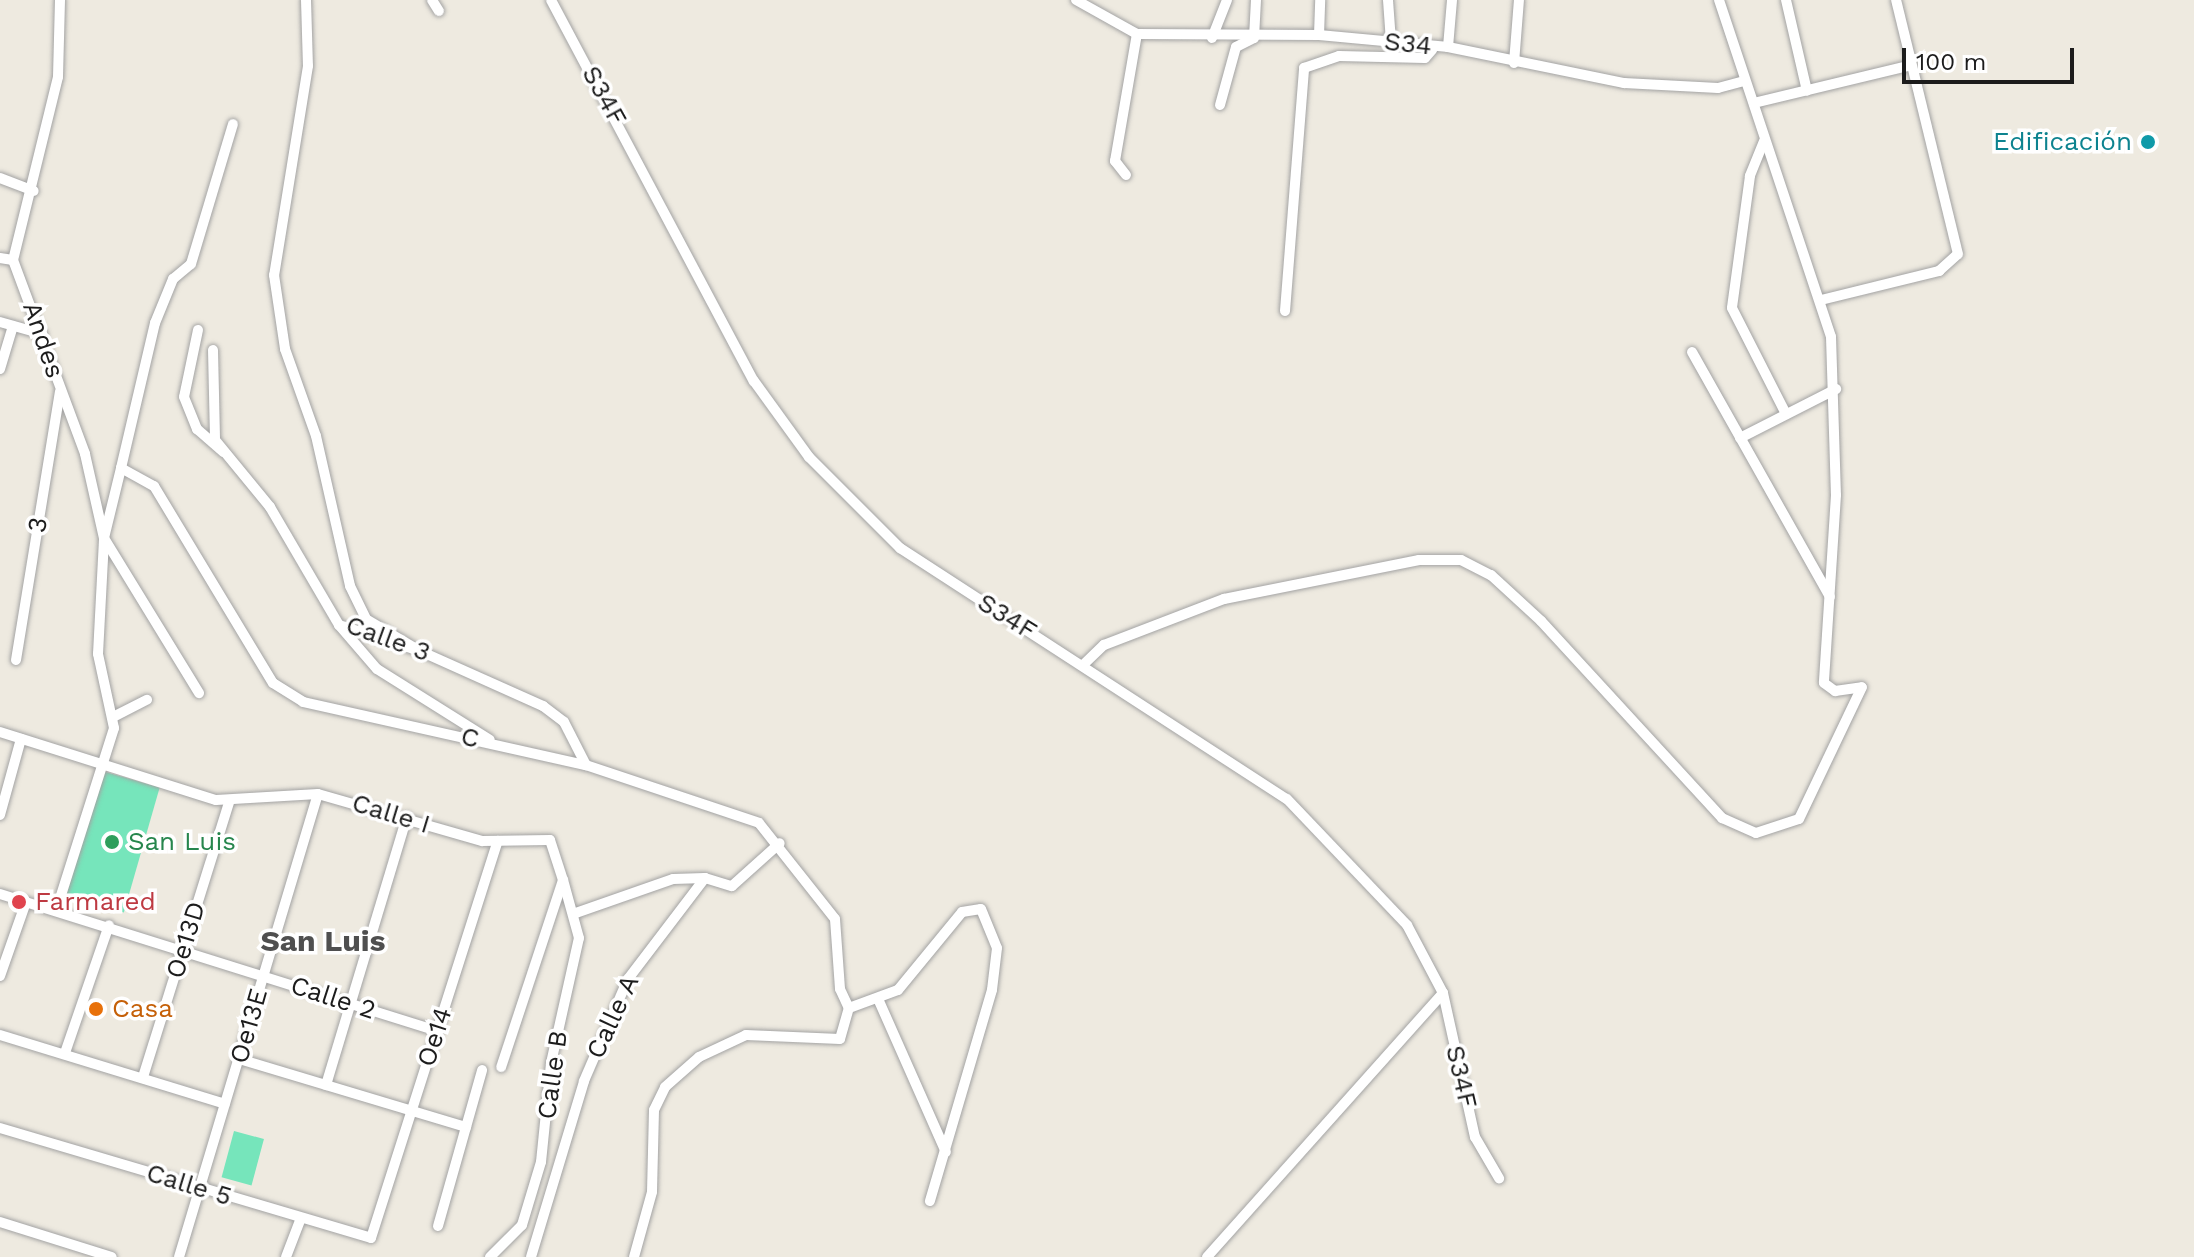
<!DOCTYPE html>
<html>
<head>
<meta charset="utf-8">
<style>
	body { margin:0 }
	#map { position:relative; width:2194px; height:1257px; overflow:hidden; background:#eeeae0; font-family:"Work Sans",sans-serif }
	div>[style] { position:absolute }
	.pitch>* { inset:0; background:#76e5bb; transform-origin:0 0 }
	.roads { filter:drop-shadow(0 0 2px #a3a3a3) drop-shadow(0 0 2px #a3a3a3) }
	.street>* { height:10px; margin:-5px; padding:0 5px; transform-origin:5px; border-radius:5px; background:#fff }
	.dots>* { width:22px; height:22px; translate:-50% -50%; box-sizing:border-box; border:4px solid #fff; border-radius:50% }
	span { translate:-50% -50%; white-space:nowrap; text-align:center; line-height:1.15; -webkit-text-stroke:7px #fff; paint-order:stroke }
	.street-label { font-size:26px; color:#1c1c1c }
	.culture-label { font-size:26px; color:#0d838f }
	.right { translate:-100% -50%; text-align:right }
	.leisure-label { font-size:26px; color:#27864d }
	.left { translate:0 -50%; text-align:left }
	.health-label { font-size:26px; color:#be3a42 }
	.food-label { font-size:26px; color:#c56008 }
	.quarter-label { font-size:30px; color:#4f4f4f; font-weight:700 }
	.scale { position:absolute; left:1902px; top:48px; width:172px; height:36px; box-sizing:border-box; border:4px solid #1c1c1c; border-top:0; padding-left:10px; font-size:24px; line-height:28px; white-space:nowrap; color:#1c1c1c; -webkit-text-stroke:6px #fff; paint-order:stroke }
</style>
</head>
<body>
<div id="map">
	<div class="pitch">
		<div style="left:102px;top:771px;width:60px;height:130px;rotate:16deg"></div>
		<div style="left:234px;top:1131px;width:31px;height:48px;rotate:15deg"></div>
	</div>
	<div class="roads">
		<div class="street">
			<div style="left:60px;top:0;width:77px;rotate:91.5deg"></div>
			<div style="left:58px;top:77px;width:188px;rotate:103.8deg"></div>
			<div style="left:13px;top:260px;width:207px;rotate:69.6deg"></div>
			<div style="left:85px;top:454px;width:86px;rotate:77.3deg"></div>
			<div style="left:104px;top:538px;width:182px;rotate:58.5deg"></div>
			<div style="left:306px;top:0;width:66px;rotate:88.3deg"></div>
			<div style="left:308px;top:66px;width:212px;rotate:99.2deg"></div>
			<div style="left:274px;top:275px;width:75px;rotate:81.5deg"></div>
			<div style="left:285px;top:349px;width:92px;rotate:70.4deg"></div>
			<div style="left:316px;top:436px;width:154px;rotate:77.2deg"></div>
			<div style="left:350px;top:586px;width:37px;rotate:64deg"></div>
			<div style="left:366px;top:619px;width:63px;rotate:30.7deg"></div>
			<div style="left:432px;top:0;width:13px;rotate:58deg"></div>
			<div style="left:551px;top:0;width:432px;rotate:62deg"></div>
			<div style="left:754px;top:381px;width:94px;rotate:54.1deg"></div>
			<div style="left:809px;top:457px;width:129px;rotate:45deg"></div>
			<div style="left:900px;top:548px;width:461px;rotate:33deg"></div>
			<div style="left:1287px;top:799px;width:174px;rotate:46.4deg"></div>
			<div style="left:1407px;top:925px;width:77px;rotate:62.1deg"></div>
			<div style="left:1443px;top:993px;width:148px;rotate:77.5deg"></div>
			<div style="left:1475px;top:1137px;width:48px;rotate:59.7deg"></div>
			<div style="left:1076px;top:0;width:70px;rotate:29.1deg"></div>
			<div style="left:1137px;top:34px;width:182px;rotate:0.3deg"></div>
			<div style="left:1319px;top:35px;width:130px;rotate:5.3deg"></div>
			<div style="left:1448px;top:47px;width:180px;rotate:11.6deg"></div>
			<div style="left:1624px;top:83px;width:94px;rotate:3deg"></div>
			<div style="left:1718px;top:88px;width:28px;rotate:-15deg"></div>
			<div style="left:1388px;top:0;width:42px;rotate:85.9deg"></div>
			<div style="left:1719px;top:0;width:355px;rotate:71.6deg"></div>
			<div style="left:1831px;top:337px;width:158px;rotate:88.2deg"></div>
			<div style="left:1836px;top:495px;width:188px;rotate:93.7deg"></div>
			<div style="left:1824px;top:683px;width:14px;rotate:36deg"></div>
			<div style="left:1835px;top:691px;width:27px;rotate:-8deg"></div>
			<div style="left:1786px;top:0;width:93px;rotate:77deg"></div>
			<div style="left:1319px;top:35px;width:35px;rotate:-88deg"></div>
			<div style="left:1212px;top:38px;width:41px;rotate:-68.5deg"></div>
			<div style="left:1448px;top:47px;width:47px;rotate:-85.1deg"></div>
			<div style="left:1514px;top:63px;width:63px;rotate:-85.5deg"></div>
			<div style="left:1754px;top:103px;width:158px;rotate:-13.5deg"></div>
			<div style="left:1220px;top:105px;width:60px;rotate:-74.6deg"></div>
			<div style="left:1236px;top:47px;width:20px;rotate:-27deg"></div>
			<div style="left:1254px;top:38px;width:38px;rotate:-87deg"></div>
			<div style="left:1764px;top:141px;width:38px;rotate:112deg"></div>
			<div style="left:1750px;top:176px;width:133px;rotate:97.8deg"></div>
			<div style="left:1732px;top:308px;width:119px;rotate:63deg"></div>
			<div style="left:1126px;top:175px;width:18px;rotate:-128deg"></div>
			<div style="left:1115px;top:161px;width:129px;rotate:-80.2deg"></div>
			<div style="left:0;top:178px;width:36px;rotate:21deg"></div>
			<div style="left:0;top:258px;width:13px;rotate:9deg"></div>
			<div style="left:1821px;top:300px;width:122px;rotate:-13.8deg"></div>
			<div style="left:1939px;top:271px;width:25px;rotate:-42deg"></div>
			<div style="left:1958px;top:254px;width:261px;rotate:-103.7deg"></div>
			<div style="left:1285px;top:311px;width:244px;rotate:-85.5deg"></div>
			<div style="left:1304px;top:68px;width:37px;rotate:-19deg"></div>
			<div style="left:1339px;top:56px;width:86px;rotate:1.3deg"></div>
			<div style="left:1425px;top:58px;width:11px;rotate:-49deg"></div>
			<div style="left:0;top:322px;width:44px;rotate:15.9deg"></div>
			<div style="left:198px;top:330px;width:68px;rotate:101.8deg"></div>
			<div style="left:184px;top:397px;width:35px;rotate:68deg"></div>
			<div style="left:197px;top:429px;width:35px;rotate:41deg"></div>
			<div style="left:213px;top:350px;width:90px;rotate:88.7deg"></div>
			<div style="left:215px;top:440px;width:87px;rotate:50.6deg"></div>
			<div style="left:270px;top:507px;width:137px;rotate:59.7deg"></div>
			<div style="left:339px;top:625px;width:85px;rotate:17.8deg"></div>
			<div style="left:420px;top:651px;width:135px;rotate:24.1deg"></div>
			<div style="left:543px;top:706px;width:26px;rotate:37deg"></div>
			<div style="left:564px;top:722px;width:48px;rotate:62.9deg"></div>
			<div style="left:1692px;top:352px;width:281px;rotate:60.6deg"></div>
			<div style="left:0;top:369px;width:45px;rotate:-73.2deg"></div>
			<div style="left:1740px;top:438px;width:108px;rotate:-27deg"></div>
			<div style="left:121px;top:468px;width:149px;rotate:-76.8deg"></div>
			<div style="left:155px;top:323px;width:48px;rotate:-67.8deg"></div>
			<div style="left:173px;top:279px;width:23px;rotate:-40deg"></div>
			<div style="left:191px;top:264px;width:146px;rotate:-73.3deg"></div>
			<div style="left:339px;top:625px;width:58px;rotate:49.2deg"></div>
			<div style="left:377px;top:669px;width:133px;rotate:32.1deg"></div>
			<div style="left:16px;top:660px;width:272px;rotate:-80.7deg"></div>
			<div style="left:1083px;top:665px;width:29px;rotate:-44deg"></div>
			<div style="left:1104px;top:645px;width:129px;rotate:-21deg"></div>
			<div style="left:1224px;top:599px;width:199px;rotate:-11.3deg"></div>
			<div style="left:1419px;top:560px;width:42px"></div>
			<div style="left:1461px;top:560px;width:34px;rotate:27deg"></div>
			<div style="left:1491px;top:575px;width:68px;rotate:42.6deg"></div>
			<div style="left:1541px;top:621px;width:268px;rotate:47.4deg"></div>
			<div style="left:1722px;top:818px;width:37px;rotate:24deg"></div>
			<div style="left:1756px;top:833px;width:45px;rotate:-18deg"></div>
			<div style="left:1799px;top:819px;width:146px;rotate:-64.5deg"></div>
			<div style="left:115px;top:716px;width:36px;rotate:-27deg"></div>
			<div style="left:0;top:732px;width:226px;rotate:17.5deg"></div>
			<div style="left:216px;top:800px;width:102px;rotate:-3.4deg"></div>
			<div style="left:318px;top:794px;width:171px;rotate:16deg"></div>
			<div style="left:482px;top:841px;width:68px;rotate:-0.8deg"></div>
			<div style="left:550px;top:840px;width:42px;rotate:72deg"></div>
			<div style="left:563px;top:880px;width:197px;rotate:108.3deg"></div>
			<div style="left:0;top:815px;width:79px;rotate:-74.6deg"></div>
			<div style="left:705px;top:878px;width:28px;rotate:17deg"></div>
			<div style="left:732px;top:886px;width:64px;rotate:-41.9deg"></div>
			<div style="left:0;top:894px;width:459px;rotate:17.4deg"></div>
			<div style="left:56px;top:911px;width:192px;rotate:-72.4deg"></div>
			<div style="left:114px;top:728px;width:76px;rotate:-102.2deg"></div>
			<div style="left:98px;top:654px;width:116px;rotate:-87deg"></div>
			<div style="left:104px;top:538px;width:72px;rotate:-76.3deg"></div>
			<div style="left:121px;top:468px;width:38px;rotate:29deg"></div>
			<div style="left:154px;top:486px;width:230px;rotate:58.9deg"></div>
			<div style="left:273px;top:683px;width:36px;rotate:32deg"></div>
			<div style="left:303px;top:702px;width:290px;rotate:12.6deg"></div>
			<div style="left:586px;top:765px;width:182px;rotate:18.5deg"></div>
			<div style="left:759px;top:823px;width:122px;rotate:51.6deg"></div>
			<div style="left:835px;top:919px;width:70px;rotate:85.9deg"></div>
			<div style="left:840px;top:989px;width:21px;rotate:65deg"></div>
			<div style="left:849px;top:1008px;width:52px;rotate:-20.2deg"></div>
			<div style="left:898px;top:990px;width:101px;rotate:-50.6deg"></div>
			<div style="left:962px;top:912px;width:19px;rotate:-9deg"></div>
			<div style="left:981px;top:909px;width:42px;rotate:67.7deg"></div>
			<div style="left:997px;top:948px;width:42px;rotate:96.8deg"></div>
			<div style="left:992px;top:990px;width:220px;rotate:106.4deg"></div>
			<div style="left:0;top:976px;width:78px;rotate:-70.6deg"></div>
			<div style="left:879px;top:1001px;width:165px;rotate:66.1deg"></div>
			<div style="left:0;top:1035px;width:235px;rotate:17deg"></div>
			<div style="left:65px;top:1053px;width:135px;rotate:-71deg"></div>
			<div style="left:239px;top:1059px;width:237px;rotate:16.7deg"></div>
			<div style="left:143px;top:1077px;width:288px;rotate:-72.6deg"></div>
			<div style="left:326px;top:1085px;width:280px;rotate:-73.2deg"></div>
			<div style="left:0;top:1128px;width:387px;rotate:16.5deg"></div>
			<div style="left:371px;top:1238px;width:417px;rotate:-72.3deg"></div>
			<div style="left:0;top:1222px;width:117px;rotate:17.4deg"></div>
			<div style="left:438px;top:1226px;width:162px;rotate:-74.2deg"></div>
			<div style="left:179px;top:1257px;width:483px;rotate:-73.3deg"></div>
			<div style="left:286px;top:1257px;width:40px;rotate:-69deg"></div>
			<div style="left:490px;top:1257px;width:45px;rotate:-45deg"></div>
			<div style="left:522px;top:1225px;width:66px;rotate:-73.2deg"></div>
			<div style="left:541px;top:1162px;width:100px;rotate:-84.2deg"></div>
			<div style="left:551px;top:1063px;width:128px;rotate:-77.4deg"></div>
			<div style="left:579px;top:938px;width:60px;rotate:-105.4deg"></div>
			<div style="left:531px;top:1257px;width:184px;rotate:-73.2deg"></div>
			<div style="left:584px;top:1081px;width:111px;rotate:-66.7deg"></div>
			<div style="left:628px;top:979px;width:127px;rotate:-52.7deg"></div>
			<div style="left:705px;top:878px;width:32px;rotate:178deg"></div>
			<div style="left:673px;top:879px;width:103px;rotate:160.7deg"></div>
			<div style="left:634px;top:1257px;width:67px;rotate:-74.5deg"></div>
			<div style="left:652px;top:1192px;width:82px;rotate:-88.6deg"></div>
			<div style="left:654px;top:1110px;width:25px;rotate:-64deg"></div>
			<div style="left:665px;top:1087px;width:45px;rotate:-41.4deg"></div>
			<div style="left:699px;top:1057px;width:52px;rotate:-25.1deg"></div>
			<div style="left:746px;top:1035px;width:94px;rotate:2.4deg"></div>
			<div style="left:840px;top:1039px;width:32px;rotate:-74deg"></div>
			<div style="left:1207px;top:1257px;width:354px;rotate:-48.2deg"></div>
		</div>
	</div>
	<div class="dots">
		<div style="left:2148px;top:142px;background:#0f9aa8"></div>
		<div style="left:112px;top:842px;background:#2e9e5b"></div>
		<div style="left:19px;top:902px;background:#e0444e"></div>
		<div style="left:96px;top:1009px;background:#e8710a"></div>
	</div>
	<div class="street-label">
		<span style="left:1408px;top:44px;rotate:6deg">S34</span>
		<span style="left:604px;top:96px;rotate:61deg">S34F</span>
		<span style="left:43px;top:340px;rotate:71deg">Andes</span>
		<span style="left:38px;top:525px;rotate:-81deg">3</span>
		<span style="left:1007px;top:617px;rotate:32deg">S34F</span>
		<span style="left:388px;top:639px;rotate:20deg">Calle 3</span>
		<span style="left:470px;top:738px;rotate:13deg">C</span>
		<span style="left:391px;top:814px;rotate:17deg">Calle I</span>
		<span style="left:186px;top:940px;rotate:-73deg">Oe13D</span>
		<span style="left:333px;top:998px;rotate:18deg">Calle 2</span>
		<span style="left:613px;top:1017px;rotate:-65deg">Calle A</span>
		<span style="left:249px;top:1026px;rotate:-74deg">Oe13E</span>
		<span style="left:435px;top:1037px;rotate:-72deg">Oe14</span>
		<span style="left:553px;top:1075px;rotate:-82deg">Calle B</span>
		<span style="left:1461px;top:1077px;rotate:77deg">S34F</span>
		<span style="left:189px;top:1185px;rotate:17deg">Calle 5</span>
	</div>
	<div class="culture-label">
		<span class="right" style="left:2132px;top:142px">Edificación</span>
	</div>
	<div class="leisure-label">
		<span class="left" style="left:128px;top:842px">San Luis</span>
	</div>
	<div class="health-label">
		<span class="left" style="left:35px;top:902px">Farmared</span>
	</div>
	<div class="food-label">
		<span class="left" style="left:112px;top:1009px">Casa</span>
	</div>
	<div class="quarter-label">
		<span style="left:323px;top:941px">San Luis</span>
	</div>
	<div class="scale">100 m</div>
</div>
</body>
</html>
